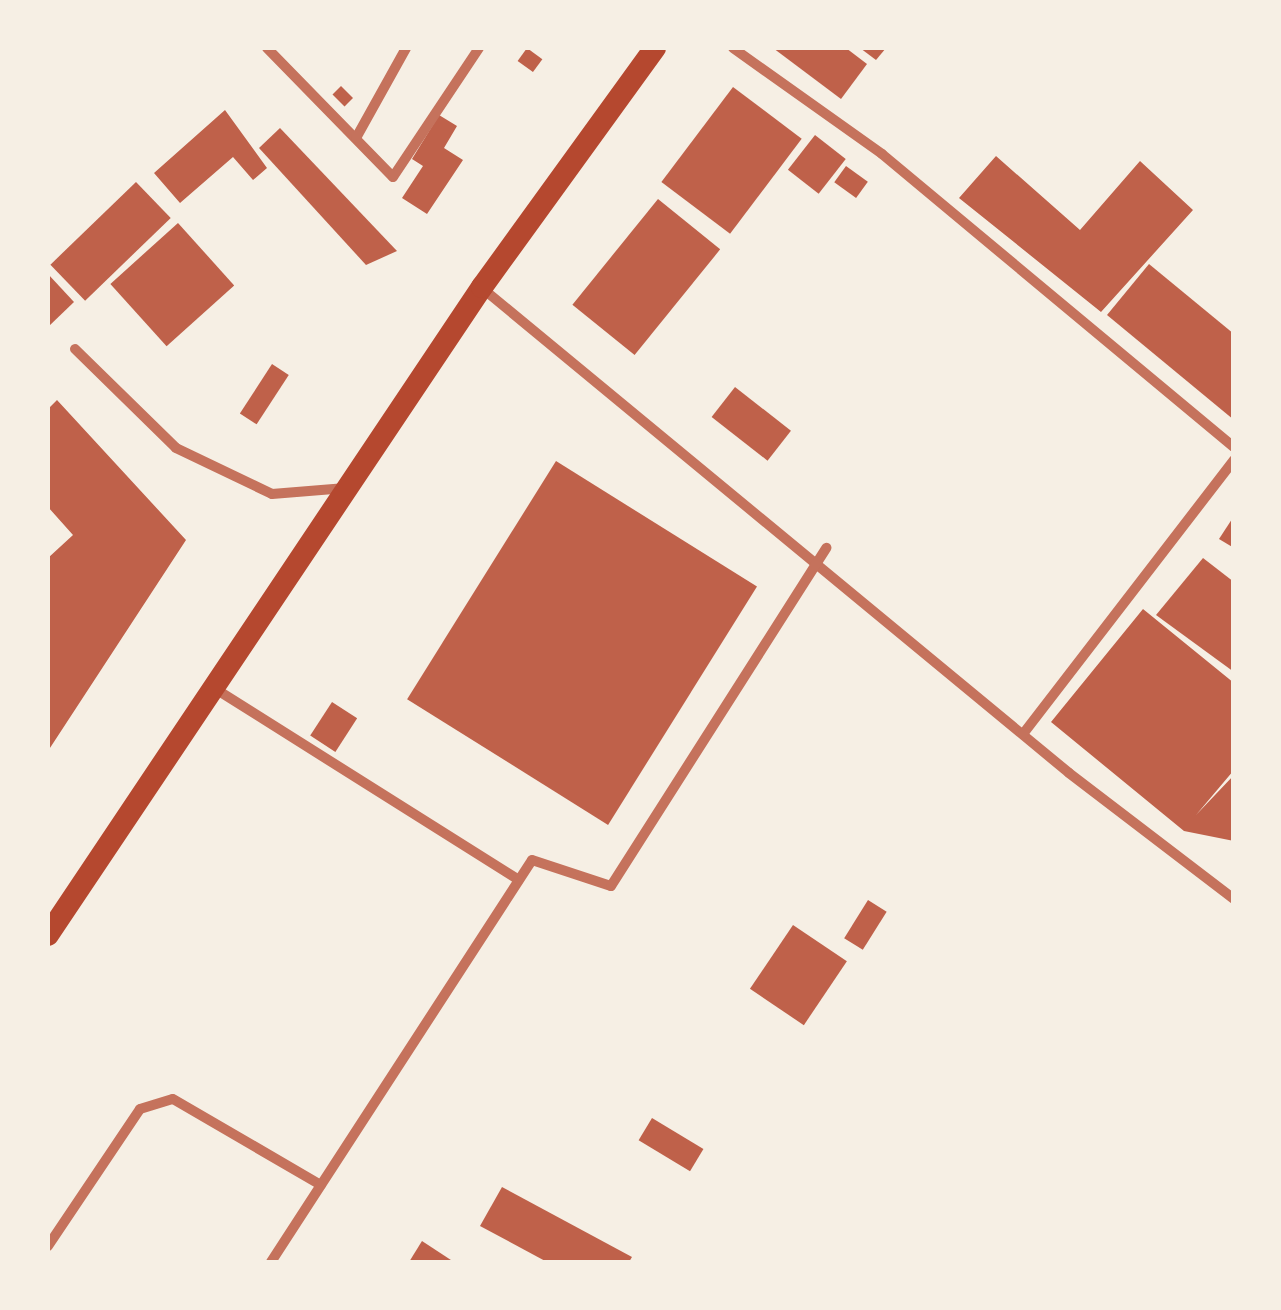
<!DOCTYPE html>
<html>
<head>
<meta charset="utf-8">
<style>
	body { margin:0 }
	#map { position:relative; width:1281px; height:1310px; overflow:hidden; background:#f6efe4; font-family:"DejaVu Sans",sans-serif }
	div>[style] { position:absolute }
	.building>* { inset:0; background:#bf614a; transform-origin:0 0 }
	.minor>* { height:10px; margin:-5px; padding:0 5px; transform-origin:5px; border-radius:5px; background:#c5725c }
	.primary>* { height:22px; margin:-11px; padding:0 11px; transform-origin:11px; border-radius:11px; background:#b5482f }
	span { translate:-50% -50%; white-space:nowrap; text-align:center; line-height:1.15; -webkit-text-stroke:10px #f6efe4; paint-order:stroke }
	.frame { position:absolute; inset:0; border:50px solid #f6efe4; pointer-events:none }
</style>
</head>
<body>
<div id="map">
	<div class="building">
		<div style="left:527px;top:48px;width:19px;height:16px;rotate:36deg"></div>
		<div style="clip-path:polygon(773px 48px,846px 48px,867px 64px,841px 99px)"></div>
		<div style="clip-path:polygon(860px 48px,886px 48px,876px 60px)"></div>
		<div style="left:341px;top:86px;width:17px;height:12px;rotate:45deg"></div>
		<div style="left:733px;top:87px;width:86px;height:119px;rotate:37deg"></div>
		<div style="clip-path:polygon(225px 110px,267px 168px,253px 180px,233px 157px,180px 203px,154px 173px)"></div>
		<div style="clip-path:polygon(439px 115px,457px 126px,444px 148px,463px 160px,427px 214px,402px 198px,423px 166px,412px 159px)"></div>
		<div style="clip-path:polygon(280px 128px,397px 251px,366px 265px,259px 148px)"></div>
		<div style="left:815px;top:135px;width:39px;height:44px;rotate:38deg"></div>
		<div style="clip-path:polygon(996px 156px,1080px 230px,1140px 161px,1193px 210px,1101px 312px,959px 198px)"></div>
		<div style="left:846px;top:166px;width:27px;height:20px;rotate:36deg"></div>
		<div style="left:136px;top:182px;width:50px;height:119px;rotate:46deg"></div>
		<div style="left:658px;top:199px;width:80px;height:136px;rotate:39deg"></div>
		<div style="left:178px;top:223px;width:84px;height:91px;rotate:48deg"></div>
		<div style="clip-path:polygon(1149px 264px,1234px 334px,1234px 420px,1107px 315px)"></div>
		<div style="clip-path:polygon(48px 274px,74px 302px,48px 327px)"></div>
		<div style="left:272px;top:364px;width:20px;height:59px;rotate:33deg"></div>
		<div style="left:735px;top:387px;width:71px;height:38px;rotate:38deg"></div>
		<div style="clip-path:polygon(57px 400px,186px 540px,48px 751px,48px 558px,73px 535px,48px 507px,48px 409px)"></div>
		<div style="left:556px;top:461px;width:237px;height:281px;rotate:32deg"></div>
		<div style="clip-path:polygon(1234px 516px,1234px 548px,1219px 539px)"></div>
		<div style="clip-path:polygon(1203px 558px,1234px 582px,1234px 672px,1156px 615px)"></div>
		<div style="clip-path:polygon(1143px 609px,1234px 683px,1234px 770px,1196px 815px,1234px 775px,1234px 841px,1184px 831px,1051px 722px)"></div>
		<div style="left:332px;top:702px;width:30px;height:40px;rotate:33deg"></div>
		<div style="left:868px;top:900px;width:22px;height:45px;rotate:32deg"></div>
		<div style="left:793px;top:925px;width:65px;height:77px;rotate:34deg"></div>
		<div style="left:652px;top:1118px;width:60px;height:26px;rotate:31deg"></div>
		<div style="clip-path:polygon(502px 1187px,632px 1257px,629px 1262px,547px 1262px,480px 1226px)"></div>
		<div style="clip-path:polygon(422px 1241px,454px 1262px,409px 1262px)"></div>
	</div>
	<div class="minor">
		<div style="left:267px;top:48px;width:180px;rotate:45.7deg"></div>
		<div style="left:393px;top:177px;width:155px;rotate:-56.3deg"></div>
		<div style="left:733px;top:48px;width:183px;rotate:35.4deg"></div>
		<div style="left:882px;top:154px;width:458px;rotate:39.8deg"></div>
		<div style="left:356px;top:138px;width:103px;rotate:-60.9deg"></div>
		<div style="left:482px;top:288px;width:761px;rotate:39.56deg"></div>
		<div style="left:1069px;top:773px;width:208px;rotate:37.4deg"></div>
		<div style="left:75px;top:349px;width:141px;rotate:44.4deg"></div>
		<div style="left:176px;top:448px;width:106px;rotate:25.6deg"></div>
		<div style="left:272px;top:494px;width:74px;rotate:-4.6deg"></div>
		<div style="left:214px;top:688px;width:360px;rotate:32.2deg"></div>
		<div style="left:1023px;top:734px;width:346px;rotate:-52.4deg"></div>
		<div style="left:48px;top:1246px;width:165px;rotate:-56.1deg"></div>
		<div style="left:140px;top:1109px;width:34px;rotate:-17deg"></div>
		<div style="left:173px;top:1099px;width:171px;rotate:30.2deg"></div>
		<div style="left:271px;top:1262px;width:479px;rotate:-57deg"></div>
		<div style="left:532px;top:860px;width:83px;rotate:18.2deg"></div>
		<div style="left:611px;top:886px;width:401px;rotate:-57.5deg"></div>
	</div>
	<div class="primary">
		<div style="left:48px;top:935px;width:780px;rotate:-56.19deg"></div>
		<div style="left:482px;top:287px;width:295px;rotate:-54.1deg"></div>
	</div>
	<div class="frame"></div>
</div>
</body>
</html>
